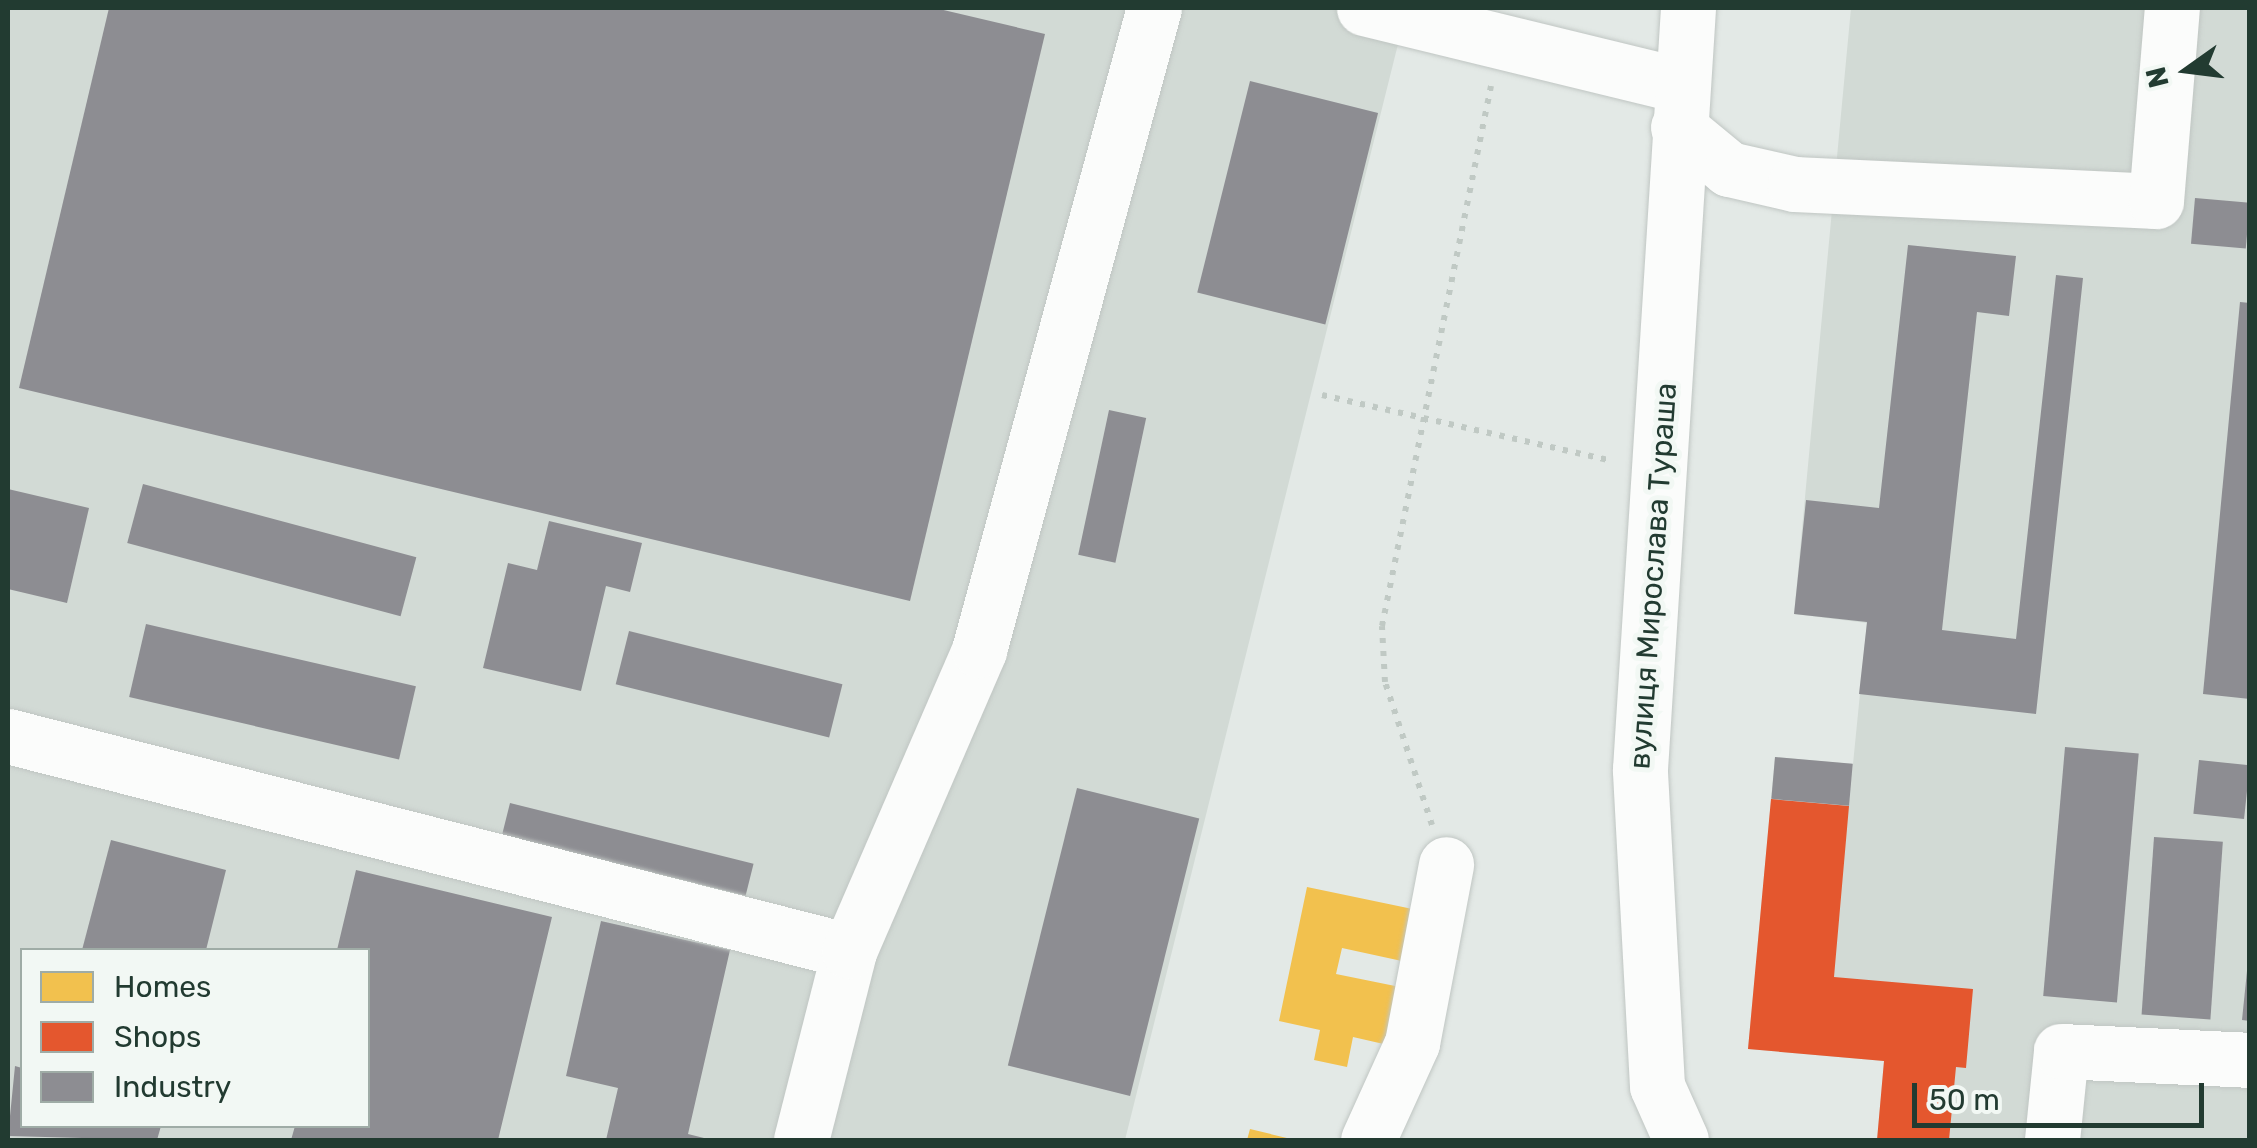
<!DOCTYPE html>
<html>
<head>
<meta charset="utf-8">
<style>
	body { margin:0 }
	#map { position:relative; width:2257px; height:1148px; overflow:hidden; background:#e3e9e6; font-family:Rubik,sans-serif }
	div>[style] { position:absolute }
	.built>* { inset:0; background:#d2dad5 }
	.homes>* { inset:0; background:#f2c14e }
	.shops>* { inset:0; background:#e4572e }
	.industry>* { inset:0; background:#8d8d92; transform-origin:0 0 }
	.path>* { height:6px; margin-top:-3px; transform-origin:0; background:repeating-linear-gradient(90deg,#c0c9c4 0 5px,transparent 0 13px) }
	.roads { filter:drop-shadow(0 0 2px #c0c6c3) drop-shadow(0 0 2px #c0c6c3) }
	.minor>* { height:55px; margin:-27.5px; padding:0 27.5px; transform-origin:27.5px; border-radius:27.5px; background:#fbfcfb }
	span { translate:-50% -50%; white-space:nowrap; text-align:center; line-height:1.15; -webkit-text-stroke:10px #f2f8f4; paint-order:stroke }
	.street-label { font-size:30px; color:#223b31 }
	.frame { position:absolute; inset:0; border:10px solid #223b31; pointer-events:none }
	.legend { position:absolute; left:20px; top:948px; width:350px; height:180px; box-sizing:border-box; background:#f2f8f4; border:2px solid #9faca6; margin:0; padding:12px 18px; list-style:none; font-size:30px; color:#223b31 }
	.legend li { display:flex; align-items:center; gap:20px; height:50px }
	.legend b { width:50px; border:2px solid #9faca6 }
	.north { position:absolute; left:2137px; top:20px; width:100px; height:100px; -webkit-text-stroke:8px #f2f8f4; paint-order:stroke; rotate:256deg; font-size:28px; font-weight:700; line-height:40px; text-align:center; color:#223b31 }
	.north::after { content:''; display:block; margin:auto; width:35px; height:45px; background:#223b31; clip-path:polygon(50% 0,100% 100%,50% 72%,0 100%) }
	.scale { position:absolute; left:1912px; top:1083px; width:292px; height:45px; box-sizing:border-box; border:5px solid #223b31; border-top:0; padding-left:12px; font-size:30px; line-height:35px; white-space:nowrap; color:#223b31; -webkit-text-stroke:8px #f2f8f4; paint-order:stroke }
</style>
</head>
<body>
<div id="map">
	<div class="built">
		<div style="clip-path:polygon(evenodd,8px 8px,1407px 8px,1125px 1140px,8px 1140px,8px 8px,22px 950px,368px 950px,368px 1126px,22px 1126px,22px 950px)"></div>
		<div style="clip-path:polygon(1851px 8px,2249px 8px,2249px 1140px,1877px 1140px,1884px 1061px,1748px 1049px,1775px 757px,1853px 764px,1867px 623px,1794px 614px)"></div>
	</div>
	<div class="homes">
		<div style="clip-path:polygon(1307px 887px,1422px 911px,1411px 963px,1342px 948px,1336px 974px,1400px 987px,1388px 1045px,1353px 1037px,1347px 1067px,1314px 1060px,1320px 1030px,1279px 1021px)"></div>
		<div style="clip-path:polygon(1250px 1129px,1291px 1139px,1291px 1140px,1247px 1140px)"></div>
	</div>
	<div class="shops">
		<div style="clip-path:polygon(1771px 799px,1849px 806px,1834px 977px,1973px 989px,1966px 1068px,1956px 1067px,1949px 1140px,1877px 1140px,1884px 1061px,1748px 1049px)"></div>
	</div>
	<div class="industry">
		<div style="clip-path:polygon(109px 8px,935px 8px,1045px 34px,910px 601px,19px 388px)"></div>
		<div style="left:1250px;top:81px;width:132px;height:218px;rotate:14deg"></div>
		<div style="left:2195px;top:198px;width:55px;height:46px;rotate:5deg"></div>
		<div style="clip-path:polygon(1908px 245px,2016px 256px,2009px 316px,1977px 312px,1942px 630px,2016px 639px,2056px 275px,2083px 278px,2036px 714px,1859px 694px,1867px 622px,1794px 614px,1806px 500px,1879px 508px)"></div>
		<div style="clip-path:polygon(2240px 302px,2250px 303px,2250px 699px,2203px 694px)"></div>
		<div style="left:1109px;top:410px;width:38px;height:148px;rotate:12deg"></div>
		<div style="left:143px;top:484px;width:283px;height:61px;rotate:15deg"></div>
		<div style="clip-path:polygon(8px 489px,89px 508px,67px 603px,8px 589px)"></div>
		<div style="clip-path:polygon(549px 521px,642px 543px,630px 592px,606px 586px,581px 691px,483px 668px,508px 563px,537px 570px)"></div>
		<div style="left:146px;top:624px;width:277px;height:75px;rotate:13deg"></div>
		<div style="left:629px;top:631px;width:220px;height:55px;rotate:14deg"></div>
		<div style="left:2065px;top:747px;width:74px;height:250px;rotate:5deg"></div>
		<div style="left:1775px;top:757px;width:78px;height:42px;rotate:5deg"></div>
		<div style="left:2199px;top:760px;width:51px;height:54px;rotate:6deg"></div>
		<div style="left:1077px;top:788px;width:126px;height:286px;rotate:14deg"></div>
		<div style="left:510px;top:803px;width:251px;height:33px;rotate:14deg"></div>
		<div style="left:2154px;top:837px;width:69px;height:178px;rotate:4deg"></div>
		<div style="clip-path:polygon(111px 840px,226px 870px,206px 950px,82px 950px)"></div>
		<div style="clip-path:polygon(356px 870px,552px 917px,498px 1140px,291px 1140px,295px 1126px,368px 1126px,368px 950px,337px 950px)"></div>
		<div style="clip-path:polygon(601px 921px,730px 950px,688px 1134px,712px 1140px,606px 1140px,618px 1088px,566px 1076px)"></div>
		<div style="clip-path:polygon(2247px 971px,2250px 971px,2250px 1021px,2242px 1020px)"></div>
		<div style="clip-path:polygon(15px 1066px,22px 1068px,22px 1126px,161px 1126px,157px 1140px,8px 1136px)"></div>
	</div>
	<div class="path">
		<div style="left:1322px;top:395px;width:298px;rotate:12.8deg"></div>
		<div style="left:1432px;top:825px;width:151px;rotate:-108.2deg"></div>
		<div style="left:1385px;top:682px;width:56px;rotate:-93.1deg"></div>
		<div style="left:1382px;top:626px;width:551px;rotate:-78.59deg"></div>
	</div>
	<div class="roads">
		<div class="minor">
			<div style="left:1364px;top:8px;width:324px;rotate:13.7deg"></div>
			<div style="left:1678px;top:127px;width:66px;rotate:39.5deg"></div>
			<div style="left:1729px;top:169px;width:68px;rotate:12.8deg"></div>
			<div style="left:1795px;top:184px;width:361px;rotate:2.7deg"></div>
			<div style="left:2156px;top:201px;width:194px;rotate:-85.3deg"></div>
			<div style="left:8px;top:736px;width:868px;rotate:14.34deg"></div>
			<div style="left:801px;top:1140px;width:195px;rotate:-75.7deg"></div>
			<div style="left:849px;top:951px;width:328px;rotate:-66.6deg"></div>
			<div style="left:979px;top:650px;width:665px;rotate:-74.75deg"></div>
			<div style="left:1368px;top:1140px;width:107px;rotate:-65.6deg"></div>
			<div style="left:1412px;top:1043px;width:182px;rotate:-79.2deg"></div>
			<div style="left:1681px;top:1140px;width:59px;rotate:-114deg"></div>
			<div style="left:1657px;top:1086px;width:317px;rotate:-93.1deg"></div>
			<div style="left:1640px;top:769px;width:763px;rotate:-86.39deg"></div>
			<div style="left:2052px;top:1140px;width:89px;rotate:-84.2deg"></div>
			<div style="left:2061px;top:1051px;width:189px;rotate:2.7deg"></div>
		</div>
	</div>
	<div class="street-label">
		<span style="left:1653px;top:576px;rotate:-86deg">вулиця Мирослава Тураша</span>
	</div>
	<div class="frame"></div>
	<ul class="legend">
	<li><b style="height:28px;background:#f2c14e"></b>Homes</li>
	<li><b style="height:28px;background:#e4572e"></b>Shops</li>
	<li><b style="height:28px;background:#8d8d92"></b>Industry</li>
	</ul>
	<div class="north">N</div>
	<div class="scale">50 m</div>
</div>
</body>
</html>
